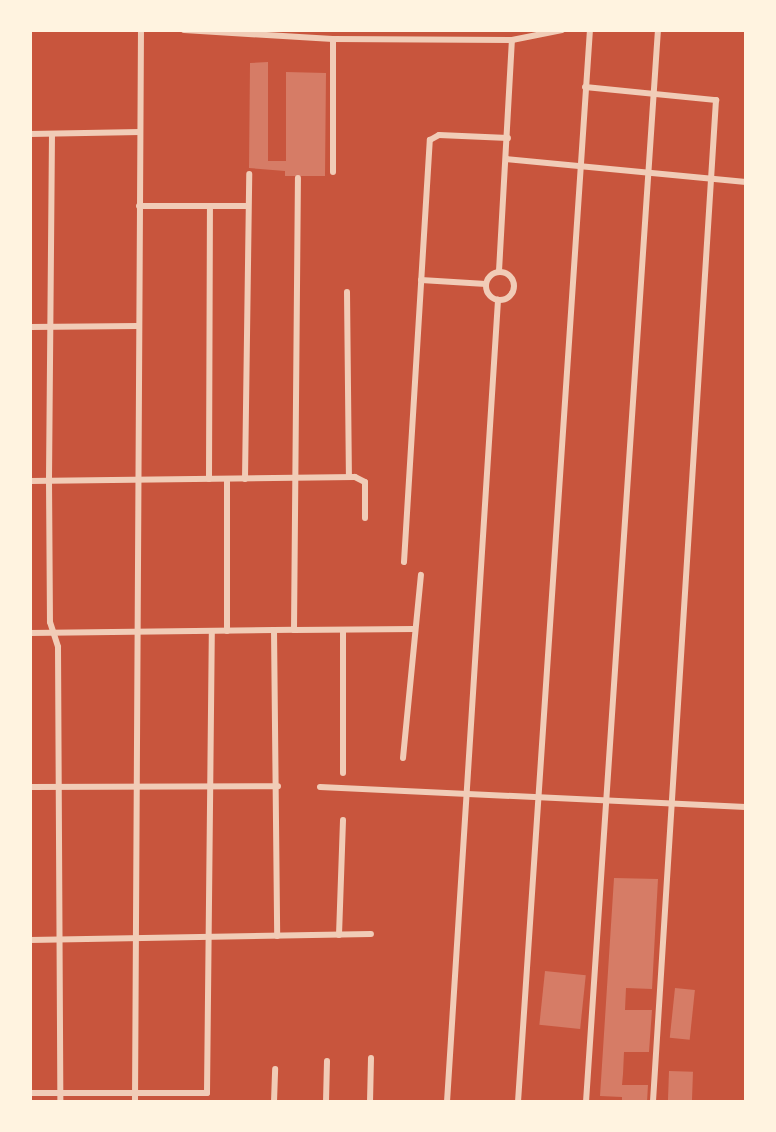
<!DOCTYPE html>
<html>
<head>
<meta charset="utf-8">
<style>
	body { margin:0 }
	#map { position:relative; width:776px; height:1132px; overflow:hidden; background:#c8553d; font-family:Rubik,sans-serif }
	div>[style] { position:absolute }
	.building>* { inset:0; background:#d67c66; transform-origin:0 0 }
	.minor>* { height:6px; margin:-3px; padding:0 3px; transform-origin:3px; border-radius:3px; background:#f1ccb7 }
	.minor>.ring { margin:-3px; padding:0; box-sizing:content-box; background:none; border:6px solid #f1ccb7; border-radius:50% }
	span { translate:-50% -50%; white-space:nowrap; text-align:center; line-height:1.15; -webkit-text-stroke:5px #fff3e0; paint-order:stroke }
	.frame { position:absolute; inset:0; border:32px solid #fff3e0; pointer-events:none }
</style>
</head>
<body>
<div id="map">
	<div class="building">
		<div style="clip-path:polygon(268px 62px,268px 161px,286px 161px,286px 72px,326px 73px,325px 176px,285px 176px,285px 171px,249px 168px,250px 63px)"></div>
		<div style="clip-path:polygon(614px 878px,658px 879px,652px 989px,626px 988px,625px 1010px,652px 1010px,649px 1052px,624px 1052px,623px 1074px,622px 1085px,648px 1085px,647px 1102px,622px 1102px,622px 1097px,600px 1096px)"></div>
		<div style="left:545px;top:971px;width:41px;height:54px;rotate:6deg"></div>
		<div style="left:675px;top:988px;width:20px;height:50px;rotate:6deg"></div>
		<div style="left:669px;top:1071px;width:24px;height:31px;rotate:2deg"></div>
	</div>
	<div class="minor">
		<div style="left:184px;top:30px;width:149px;rotate:3.5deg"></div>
		<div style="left:333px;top:39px;width:179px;rotate:0.3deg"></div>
		<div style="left:512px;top:40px;width:51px;rotate:-11.3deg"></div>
		<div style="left:585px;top:87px;width:132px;rotate:5.7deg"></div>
		<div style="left:716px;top:100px;width:1004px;rotate:93.6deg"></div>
		<div style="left:30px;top:134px;width:110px;rotate:-1deg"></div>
		<div style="left:52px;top:134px;width:347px;rotate:90.5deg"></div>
		<div style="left:49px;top:481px;width:141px;rotate:89.6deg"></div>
		<div style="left:50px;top:622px;width:26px;rotate:72deg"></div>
		<div style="left:58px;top:647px;width:455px;rotate:89.7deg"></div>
		<div style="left:506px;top:159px;width:241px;rotate:5.5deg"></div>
		<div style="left:333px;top:172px;width:133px;rotate:-90deg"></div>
		<div style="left:139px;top:206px;width:109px"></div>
		<div style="left:499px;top:271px;width:231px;rotate:-86.8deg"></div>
		<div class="ring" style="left:486px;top:272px;width:22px;height:22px"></div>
		<div style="left:421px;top:280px;width:65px;rotate:3.5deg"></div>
		<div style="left:347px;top:292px;width:185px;rotate:89.4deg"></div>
		<div style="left:30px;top:327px;width:108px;rotate:-0.5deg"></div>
		<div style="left:209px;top:479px;width:273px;rotate:-89.8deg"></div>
		<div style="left:227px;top:479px;width:152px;rotate:90deg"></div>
		<div style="left:245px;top:479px;width:305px;rotate:-89.2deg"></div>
		<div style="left:30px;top:481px;width:325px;rotate:-0.7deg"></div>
		<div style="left:355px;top:477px;width:11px;rotate:27deg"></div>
		<div style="left:365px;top:482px;width:36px;rotate:90deg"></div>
		<div style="left:404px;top:562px;width:423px;rotate:-86.5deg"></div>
		<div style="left:430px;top:140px;width:10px;rotate:-29deg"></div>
		<div style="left:439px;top:135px;width:69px;rotate:2.5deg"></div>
		<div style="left:274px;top:630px;width:306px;rotate:89.4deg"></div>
		<div style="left:294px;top:630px;width:121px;rotate:-0.5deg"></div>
		<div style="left:343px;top:630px;width:143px;rotate:90deg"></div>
		<div style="left:30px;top:633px;width:264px;rotate:-0.7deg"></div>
		<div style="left:294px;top:630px;width:452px;rotate:-89.5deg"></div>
		<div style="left:403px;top:758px;width:184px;rotate:-84.4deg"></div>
		<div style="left:30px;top:787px;width:248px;rotate:-0.2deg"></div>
		<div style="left:320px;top:787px;width:426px;rotate:2.7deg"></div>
		<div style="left:339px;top:935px;width:115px;rotate:-88deg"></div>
		<div style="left:30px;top:940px;width:341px;rotate:-1deg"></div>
		<div style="left:30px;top:1093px;width:177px"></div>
		<div style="left:207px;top:1093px;width:461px;rotate:-89.4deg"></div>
		<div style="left:135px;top:1102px;width:1072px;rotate:-89.68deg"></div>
		<div style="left:274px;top:1102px;width:33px;rotate:-88deg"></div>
		<div style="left:326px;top:1102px;width:41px;rotate:-88.6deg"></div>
		<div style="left:370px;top:1102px;width:44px;rotate:-88.7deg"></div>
		<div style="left:447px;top:1102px;width:804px;rotate:-86.36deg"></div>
		<div style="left:518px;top:1102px;width:1074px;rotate:-86.16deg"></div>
		<div style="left:586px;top:1102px;width:1074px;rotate:-86.16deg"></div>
	</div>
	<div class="frame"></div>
</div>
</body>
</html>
